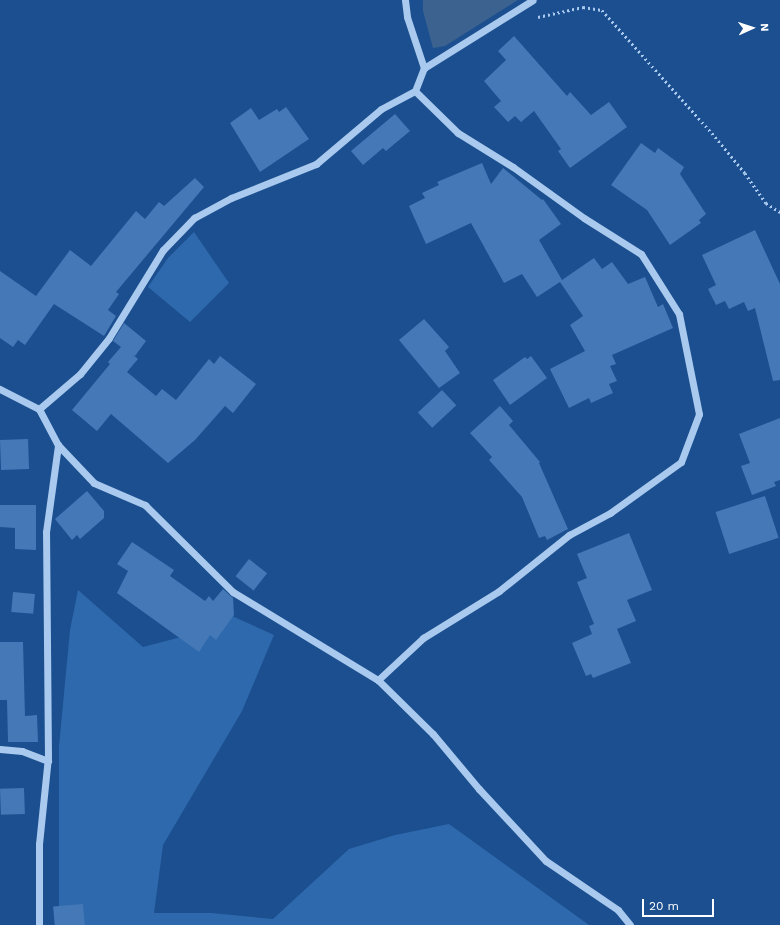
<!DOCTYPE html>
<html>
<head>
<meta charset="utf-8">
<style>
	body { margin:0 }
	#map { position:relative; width:780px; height:925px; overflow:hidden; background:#1b4f8f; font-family:"Work Sans",sans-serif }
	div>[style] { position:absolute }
	.green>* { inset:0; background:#2e69ad }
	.water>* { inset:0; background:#3c6290 }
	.building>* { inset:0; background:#4478b7; transform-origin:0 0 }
	.path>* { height:2.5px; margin-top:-1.25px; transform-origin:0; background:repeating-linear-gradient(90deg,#a9c9ee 0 2px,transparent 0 5px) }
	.minor>* { height:7px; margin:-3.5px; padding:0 3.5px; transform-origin:3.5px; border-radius:3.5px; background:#a9c9ee }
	span { translate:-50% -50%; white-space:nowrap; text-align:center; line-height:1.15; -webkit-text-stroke:4px #1b4f8f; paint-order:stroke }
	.north { position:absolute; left:732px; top:8px; width:40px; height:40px; -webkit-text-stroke:3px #1b4f8f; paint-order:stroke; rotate:87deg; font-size:11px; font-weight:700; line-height:16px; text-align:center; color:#fff }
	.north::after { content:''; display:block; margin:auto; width:14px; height:18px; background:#fff; clip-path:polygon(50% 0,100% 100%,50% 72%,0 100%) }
	.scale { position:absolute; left:642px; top:899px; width:72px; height:18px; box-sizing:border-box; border:2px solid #fff; border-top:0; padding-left:5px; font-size:12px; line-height:14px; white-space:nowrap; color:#fff; -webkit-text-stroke:3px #1b4f8f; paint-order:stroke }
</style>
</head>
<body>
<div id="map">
	<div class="green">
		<div style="clip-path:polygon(194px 232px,229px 283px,190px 322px,148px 287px,168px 258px)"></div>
		<div style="clip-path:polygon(78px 590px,143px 647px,181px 637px,212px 607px,274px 635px,242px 711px,163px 845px,154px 913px,211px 913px,273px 919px,349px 849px,395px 835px,449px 824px,589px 925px,59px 925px,59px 746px,70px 630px)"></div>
	</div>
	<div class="water">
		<div style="clip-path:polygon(423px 0,518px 0,445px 46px,433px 48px,423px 11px)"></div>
	</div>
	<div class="building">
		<div style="clip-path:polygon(514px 36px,567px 96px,570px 92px,591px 115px,609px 102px,627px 127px,570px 168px,558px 151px,561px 149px,534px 111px,521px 122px,515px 116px,508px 122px,494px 107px,501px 101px,484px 81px,506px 60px,498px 51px)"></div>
		<div style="clip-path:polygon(286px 107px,309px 139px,260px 172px,230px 123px,251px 108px,259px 120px,277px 109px,279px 112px)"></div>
		<div style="clip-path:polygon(395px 114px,410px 131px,386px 151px,383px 148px,363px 165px,351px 151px)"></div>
		<div style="clip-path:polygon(641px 143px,655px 153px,658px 148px,684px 167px,680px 174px,706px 214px,699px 220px,701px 223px,670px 245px,647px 210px,611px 185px)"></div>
		<div style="clip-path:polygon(482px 163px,491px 184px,503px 168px,542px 200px,543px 199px,561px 224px,539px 240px,562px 280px,594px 258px,602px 269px,612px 262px,628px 284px,645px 277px,658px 307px,663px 304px,673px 328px,612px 355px,616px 364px,610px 366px,617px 381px,609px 384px,613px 393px,591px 403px,589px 398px,569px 408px,550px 369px,585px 351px,570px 325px,583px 316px,560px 282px,537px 297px,522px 274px,504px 283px,471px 223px,426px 244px,409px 206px,425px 198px,422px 193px,439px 185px,437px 182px)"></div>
		<div style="clip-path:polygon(195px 178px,204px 187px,116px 292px,119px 294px,108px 310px,116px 316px,104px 336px,54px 304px,25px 345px,18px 340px,13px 347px,0 338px,0 271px,36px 296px,70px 250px,91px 266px,136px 211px,145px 219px,159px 202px,164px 206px)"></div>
		<div style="clip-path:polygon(755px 230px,780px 284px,780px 380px,773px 381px,755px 308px,748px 311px,744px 302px,729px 309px,725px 301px,716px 305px,708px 289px,716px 285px,702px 255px)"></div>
		<div style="clip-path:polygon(424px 319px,449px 347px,445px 351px,460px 373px,439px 388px,399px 340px)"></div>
		<div style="clip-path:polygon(124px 323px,146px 341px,135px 356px,132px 354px,138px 359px,127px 372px,156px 396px,162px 389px,176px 400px,209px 359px,214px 364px,220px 356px,256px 384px,233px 413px,225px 406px,195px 440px,168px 463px,111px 414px,97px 431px,72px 410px,110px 364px,108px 362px,121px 347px,113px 341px)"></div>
		<div style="clip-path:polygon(531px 356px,547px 378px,510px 405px,493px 380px,525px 357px,527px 359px)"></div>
		<div style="left:442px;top:390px;width:21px;height:33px;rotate:47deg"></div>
		<div style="clip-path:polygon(500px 406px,513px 421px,509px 425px,540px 462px,539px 463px,568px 529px,547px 540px,545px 536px,539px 538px,522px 497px,489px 460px,492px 457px,470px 433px)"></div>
		<div style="clip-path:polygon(780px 418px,780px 480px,774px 482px,776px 486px,752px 495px,741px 466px,750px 463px,739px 434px)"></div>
		<div style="left:28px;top:439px;width:30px;height:28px;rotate:88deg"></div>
		<div style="clip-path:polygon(87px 491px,104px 511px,104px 518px,80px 539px,77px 535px,72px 540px,55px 519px)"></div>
		<div style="left:765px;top:496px;width:44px;height:52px;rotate:72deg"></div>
		<div style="clip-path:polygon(0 505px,36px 505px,36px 550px,15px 549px,15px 528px,0 527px)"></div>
		<div style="clip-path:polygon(629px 533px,652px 590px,627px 600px,636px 621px,617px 629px,631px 663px,593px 678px,591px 674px,586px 676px,572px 643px,592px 634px,589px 626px,594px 624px,577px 582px,587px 578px,577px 554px)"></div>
		<div style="clip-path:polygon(132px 542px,174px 570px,170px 576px,205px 601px,209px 596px,213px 601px,223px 589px,233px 598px,234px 615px,216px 640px,210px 635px,199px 652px,117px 593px,128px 571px,117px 564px)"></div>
		<div style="left:249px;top:559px;width:23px;height:22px;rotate:38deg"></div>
		<div style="left:13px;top:592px;width:22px;height:20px;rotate:5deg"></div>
		<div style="clip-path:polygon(0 642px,23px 642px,25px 716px,37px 715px,38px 742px,8px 742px,7px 700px,0 700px)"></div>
		<div style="left:24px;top:788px;width:26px;height:24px;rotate:88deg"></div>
		<div style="left:83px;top:904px;width:21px;height:30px;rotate:85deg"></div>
	</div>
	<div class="path">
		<div style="left:538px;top:17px;width:46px;rotate:-12.5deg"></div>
		<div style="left:583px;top:7px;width:19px;rotate:9deg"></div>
		<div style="left:602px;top:10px;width:165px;rotate:48.2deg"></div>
		<div style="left:712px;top:133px;width:52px;rotate:50.5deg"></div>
		<div style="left:745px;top:173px;width:37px;rotate:55deg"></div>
		<div style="left:766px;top:203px;width:17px;rotate:33deg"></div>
	</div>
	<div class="minor">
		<div style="left:405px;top:0;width:17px;rotate:83deg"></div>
		<div style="left:407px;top:17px;width:54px;rotate:71.6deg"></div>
		<div style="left:0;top:389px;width:44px;rotate:27.1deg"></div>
		<div style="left:39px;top:409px;width:41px;rotate:62.2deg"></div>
		<div style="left:58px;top:445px;width:52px;rotate:46.5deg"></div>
		<div style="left:94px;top:483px;width:56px;rotate:23.3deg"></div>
		<div style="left:145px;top:505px;width:124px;rotate:44.7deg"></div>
		<div style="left:233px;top:592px;width:170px;rotate:31.3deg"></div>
		<div style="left:378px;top:680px;width:77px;rotate:44.5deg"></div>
		<div style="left:433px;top:734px;width:72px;rotate:50.1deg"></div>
		<div style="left:479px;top:789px;width:98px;rotate:47.1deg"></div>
		<div style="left:546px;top:861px;width:87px;rotate:34.2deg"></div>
		<div style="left:618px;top:910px;width:19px;rotate:51deg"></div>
		<div style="left:39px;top:409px;width:54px;rotate:-40.5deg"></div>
		<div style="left:80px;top:374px;width:46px;rotate:-51.1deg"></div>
		<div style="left:109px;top:338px;width:103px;rotate:-58.5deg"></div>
		<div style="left:163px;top:250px;width:45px;rotate:-45.9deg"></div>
		<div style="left:194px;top:218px;width:42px;rotate:-28.4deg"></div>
		<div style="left:231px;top:198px;width:92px;rotate:-21.8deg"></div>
		<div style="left:316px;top:164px;width:85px;rotate:-40.2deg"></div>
		<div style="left:381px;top:109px;width:38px;rotate:-28deg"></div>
		<div style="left:415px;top:91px;width:25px;rotate:-69deg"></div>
		<div style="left:424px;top:68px;width:128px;rotate:-32deg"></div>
		<div style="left:378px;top:680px;width:62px;rotate:-43deg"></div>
		<div style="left:423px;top:638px;width:89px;rotate:-31.7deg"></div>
		<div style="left:499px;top:591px;width:90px;rotate:-38.7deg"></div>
		<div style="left:569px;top:535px;width:47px;rotate:-28.2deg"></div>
		<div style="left:610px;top:513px;width:87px;rotate:-35.7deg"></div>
		<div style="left:681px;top:462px;width:51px;rotate:-69.4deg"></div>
		<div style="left:699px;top:414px;width:102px;rotate:-101.3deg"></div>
		<div style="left:679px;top:314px;width:71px;rotate:-122.3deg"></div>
		<div style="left:641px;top:254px;width:67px;rotate:-147.7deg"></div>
		<div style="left:584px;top:218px;width:87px;rotate:-144.3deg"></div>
		<div style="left:513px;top:167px;width:65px;rotate:-148.3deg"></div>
		<div style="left:458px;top:133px;width:60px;rotate:-135.7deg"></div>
		<div style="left:0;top:749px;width:22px;rotate:5deg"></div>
		<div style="left:22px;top:751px;width:28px;rotate:21deg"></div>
		<div style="left:39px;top:925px;width:81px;rotate:-90deg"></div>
		<div style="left:39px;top:844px;width:87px;rotate:-84.1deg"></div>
		<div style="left:48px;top:757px;width:225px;rotate:-90.5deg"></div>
		<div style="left:46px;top:532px;width:88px;rotate:-82.1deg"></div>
	</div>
	<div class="north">N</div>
	<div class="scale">20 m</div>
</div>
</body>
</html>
